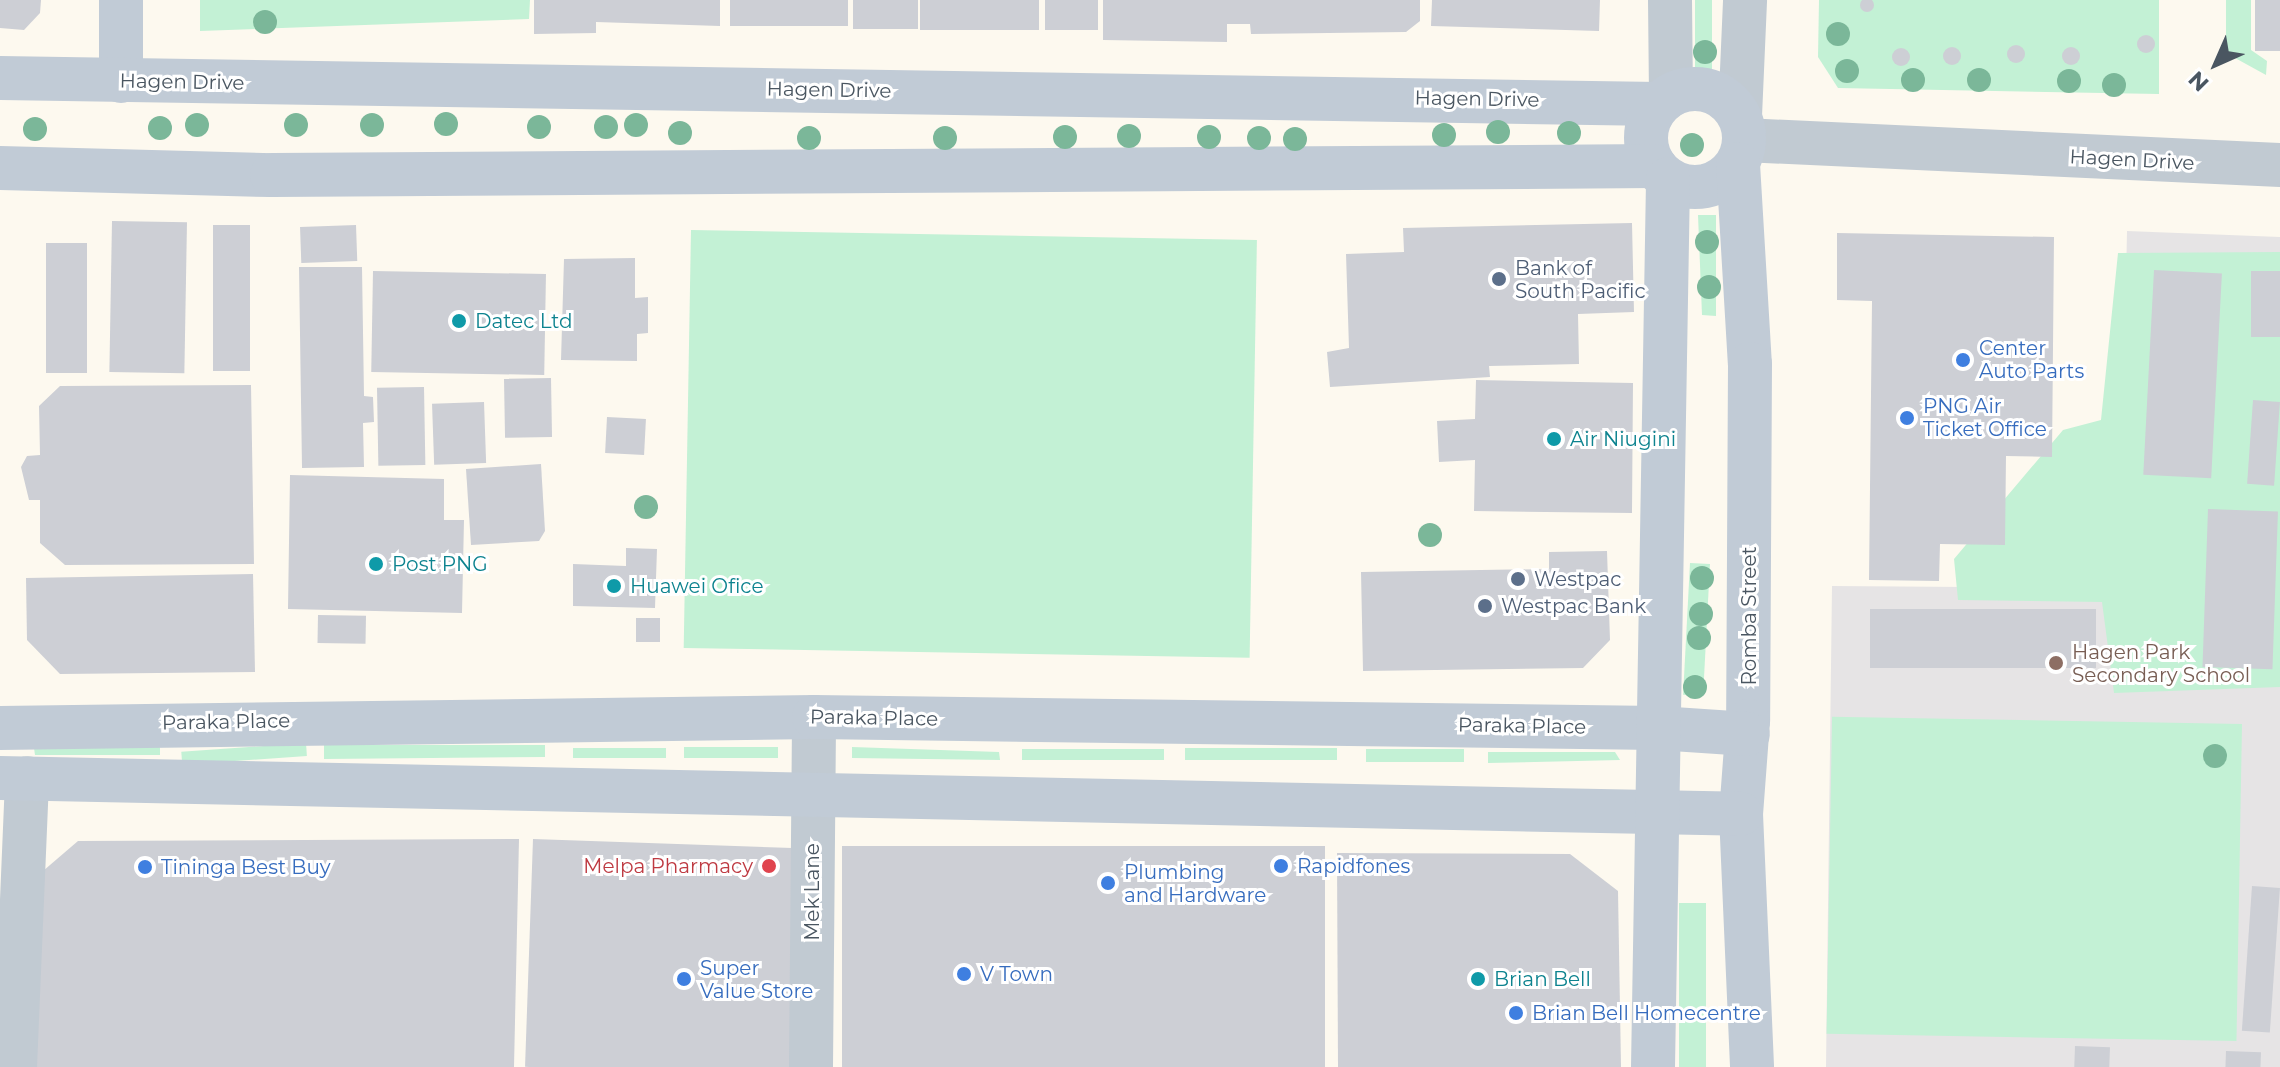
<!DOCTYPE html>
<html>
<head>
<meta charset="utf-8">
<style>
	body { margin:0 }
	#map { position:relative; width:2280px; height:1067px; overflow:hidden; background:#f5f3f3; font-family:Montserrat,sans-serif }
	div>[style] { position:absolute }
	.commercial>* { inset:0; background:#fdf9ef; transform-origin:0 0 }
	.education>* { inset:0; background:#e6e4e5 }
	.green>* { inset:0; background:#c3f1d5; transform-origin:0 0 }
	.building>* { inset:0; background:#cdcfd5; transform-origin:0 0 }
	.round { border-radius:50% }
	.street>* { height:44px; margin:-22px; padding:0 22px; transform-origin:22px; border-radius:22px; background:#c1cad2 }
	.secondary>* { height:44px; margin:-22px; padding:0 22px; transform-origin:22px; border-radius:22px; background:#c1cbd6 }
	.secondary>.ring { margin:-22px; padding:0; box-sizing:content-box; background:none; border:44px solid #c1cbd6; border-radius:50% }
	.trees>* { width:24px; height:24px; margin:-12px; border-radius:50%; background:#7bb799 }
	.dots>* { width:22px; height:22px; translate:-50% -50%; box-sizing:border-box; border:4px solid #fff; border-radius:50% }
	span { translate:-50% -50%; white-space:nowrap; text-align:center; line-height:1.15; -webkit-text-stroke:6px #fff; paint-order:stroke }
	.street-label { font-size:20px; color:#4a5661 }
	.service-label { font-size:20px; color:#4e5e75 }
	.left { translate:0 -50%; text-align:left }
	.culture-label { font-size:20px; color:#0d838f }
	.shop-label { font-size:20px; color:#366cbe }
	.education-label { font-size:20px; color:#785e54 }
	.health-label { font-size:20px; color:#be3a42 }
	.right { translate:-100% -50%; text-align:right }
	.north { position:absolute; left:2176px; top:24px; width:80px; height:80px; -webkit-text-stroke:6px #fff; paint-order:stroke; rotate:225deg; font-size:22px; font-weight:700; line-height:32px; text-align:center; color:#4a5661 }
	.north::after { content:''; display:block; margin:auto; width:28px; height:36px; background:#4a5661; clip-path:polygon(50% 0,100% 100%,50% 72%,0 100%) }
</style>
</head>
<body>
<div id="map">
	<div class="commercial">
		<div style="left:0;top:0;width:2280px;height:1067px"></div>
	</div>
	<div class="education">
		<div style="clip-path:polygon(2127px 231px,2280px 237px,2280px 1067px,1826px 1067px,1832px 586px,2120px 588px)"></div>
	</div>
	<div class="green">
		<div style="clip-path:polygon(200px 0,530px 0,529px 19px,200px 31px)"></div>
		<div style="left:1695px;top:0;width:17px;height:77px"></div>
		<div style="clip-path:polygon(1819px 0,2159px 0,2159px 94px,1838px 88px,1818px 57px)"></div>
		<div style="clip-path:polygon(2226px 0,2251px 0,2251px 50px,2267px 61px,2266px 75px,2226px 53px)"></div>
		<div style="clip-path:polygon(1698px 215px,1716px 215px,1716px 316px,1702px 315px)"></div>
		<div style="left:691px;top:230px;width:566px;height:418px;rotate:1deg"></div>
		<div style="clip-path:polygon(2280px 252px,2280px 687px,2114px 693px,2102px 602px,1958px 600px,1954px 559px,2063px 430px,2101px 420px,2118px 253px)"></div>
		<div style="left:1690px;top:563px;width:20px;height:132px;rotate:3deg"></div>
		<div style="left:2242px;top:724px;width:317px;height:410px;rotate:91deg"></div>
		<div style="left:306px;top:743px;width:13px;height:125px;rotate:86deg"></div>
		<div style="clip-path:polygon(324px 745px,545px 745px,545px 757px,324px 759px)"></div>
		<div style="clip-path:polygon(160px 746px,160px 755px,35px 755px,34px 748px)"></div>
		<div style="left:684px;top:747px;width:94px;height:11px"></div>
		<div style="clip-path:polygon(852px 747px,999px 752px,1000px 760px,852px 758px)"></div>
		<div style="left:573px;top:748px;width:93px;height:10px"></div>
		<div style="left:1185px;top:748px;width:152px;height:12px"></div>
		<div style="left:1022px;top:749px;width:142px;height:11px"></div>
		<div style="left:1366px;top:749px;width:98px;height:13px"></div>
		<div style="clip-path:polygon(1488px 752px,1615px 752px,1620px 760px,1488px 763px)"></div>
		<div style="left:1679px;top:903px;width:27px;height:164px"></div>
	</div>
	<div class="building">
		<div class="round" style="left:1860px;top:-2px;width:14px;height:14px"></div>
		<div style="clip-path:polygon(0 0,41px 0,40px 13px,24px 30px,0 28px)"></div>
		<div style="clip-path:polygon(534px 0,720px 0,720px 26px,596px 22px,596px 33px,534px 34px)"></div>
		<div style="left:730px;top:0;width:118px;height:26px"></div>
		<div style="left:853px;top:0;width:65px;height:29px"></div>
		<div style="left:920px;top:0;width:119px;height:30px"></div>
		<div style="left:1045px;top:0;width:53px;height:30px"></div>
		<div style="clip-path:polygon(1103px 0,1420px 0,1420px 21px,1406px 32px,1251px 34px,1250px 24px,1227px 24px,1227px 42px,1103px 40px)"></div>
		<div style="clip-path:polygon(1432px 0,1600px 0,1599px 31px,1431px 26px)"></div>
		<div style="left:2255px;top:0;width:25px;height:51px"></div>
		<div class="round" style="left:2137px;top:35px;width:18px;height:18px"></div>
		<div class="round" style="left:2007px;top:45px;width:18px;height:18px"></div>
		<div class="round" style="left:2062px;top:47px;width:18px;height:18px"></div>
		<div class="round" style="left:1943px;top:47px;width:18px;height:18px"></div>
		<div class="round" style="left:1892px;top:48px;width:18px;height:18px"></div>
		<div style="left:112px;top:221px;width:75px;height:151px;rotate:1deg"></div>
		<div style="clip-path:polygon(1632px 223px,1634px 312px,1578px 314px,1579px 364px,1489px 366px,1490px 377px,1330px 387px,1327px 352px,1349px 348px,1346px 254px,1404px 252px,1403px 228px)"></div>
		<div style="left:213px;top:225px;width:37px;height:146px"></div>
		<div style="left:356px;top:225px;width:36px;height:56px;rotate:88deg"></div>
		<div style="clip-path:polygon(1837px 233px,2054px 237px,2052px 457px,2006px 456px,2005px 545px,1940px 544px,1939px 581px,1869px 580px,1872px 301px,1837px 300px)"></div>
		<div style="left:87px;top:243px;width:130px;height:41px;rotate:90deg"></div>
		<div style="clip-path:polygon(635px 258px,635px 298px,648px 297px,648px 333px,637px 334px,637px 361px,561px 360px,564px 259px)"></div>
		<div style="clip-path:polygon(299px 267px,362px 267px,364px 396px,373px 397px,374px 422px,363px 423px,364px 467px,302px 468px)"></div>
		<div style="left:2154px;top:270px;width:68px;height:205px;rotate:3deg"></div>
		<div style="left:373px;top:271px;width:173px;height:101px;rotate:1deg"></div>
		<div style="left:2251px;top:271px;width:29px;height:66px"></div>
		<div style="left:551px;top:378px;width:59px;height:47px;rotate:89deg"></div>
		<div style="clip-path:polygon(1476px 380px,1633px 383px,1632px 513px,1474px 511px,1475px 460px,1439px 462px,1437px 421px,1475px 419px)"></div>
		<div style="clip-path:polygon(251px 385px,254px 564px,65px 565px,40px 543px,40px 500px,29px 500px,21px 467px,27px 456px,40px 455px,39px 406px,60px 386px)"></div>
		<div style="left:424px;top:387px;width:78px;height:47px;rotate:89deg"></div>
		<div style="left:2253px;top:400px;width:27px;height:84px;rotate:4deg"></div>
		<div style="left:484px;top:402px;width:61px;height:52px;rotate:88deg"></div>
		<div style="left:607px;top:417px;width:39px;height:36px;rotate:3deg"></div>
		<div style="clip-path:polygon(541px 464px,545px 531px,539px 541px,471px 545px,466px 469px)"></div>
		<div style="clip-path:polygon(290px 475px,444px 479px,444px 520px,464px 520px,462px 613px,288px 609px)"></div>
		<div style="left:2208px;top:509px;width:70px;height:158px;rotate:2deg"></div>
		<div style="clip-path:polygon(626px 548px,657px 549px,655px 608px,573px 606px,573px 564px,626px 566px)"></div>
		<div style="clip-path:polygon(1607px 551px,1610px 640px,1583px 668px,1363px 671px,1361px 572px,1549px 569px,1549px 552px)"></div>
		<div style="clip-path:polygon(253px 574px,255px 672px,60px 674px,27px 640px,26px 578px)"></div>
		<div style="left:2096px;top:609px;width:59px;height:226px;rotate:90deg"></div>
		<div style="left:318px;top:615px;width:48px;height:28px;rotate:1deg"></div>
		<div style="left:636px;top:618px;width:24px;height:24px"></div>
		<div style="clip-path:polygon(519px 839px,514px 1067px,24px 1067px,36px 877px,78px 841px)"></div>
		<div style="left:533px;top:839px;width:267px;height:228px;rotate:2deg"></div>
		<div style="left:1325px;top:846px;width:221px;height:483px;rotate:90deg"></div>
		<div style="clip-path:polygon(1337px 853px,1570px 854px,1618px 891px,1621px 1067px,1338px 1067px)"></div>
		<div style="left:2252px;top:886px;width:28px;height:145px;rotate:4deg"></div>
		<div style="left:2075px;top:1046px;width:35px;height:21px;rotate:2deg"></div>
		<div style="left:2226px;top:1051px;width:35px;height:16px;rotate:2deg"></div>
	</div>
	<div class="street">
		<div style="left:1670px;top:0;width:95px;rotate:89.4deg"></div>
		<div style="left:1740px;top:116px;width:116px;rotate:-87.5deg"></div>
		<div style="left:1744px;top:140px;width:537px;rotate:2.67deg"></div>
		<div style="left:15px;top:1067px;width:289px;rotate:-87.6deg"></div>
		<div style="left:811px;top:1067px;width:350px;rotate:-89.5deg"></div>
	</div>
	<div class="secondary">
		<div style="left:121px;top:0;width:81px;rotate:90deg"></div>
		<div style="left:0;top:78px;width:1659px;rotate:0.9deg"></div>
		<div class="ring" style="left:1646px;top:89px;width:54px;height:54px"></div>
		<div style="left:1738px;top:164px;width:200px;rotate:86.6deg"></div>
		<div style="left:1750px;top:364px;width:357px;rotate:90.3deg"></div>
		<div style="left:1748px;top:721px;width:93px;rotate:94.3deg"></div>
		<div style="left:1741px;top:814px;width:253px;rotate:87.5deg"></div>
		<div style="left:0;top:168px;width:272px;rotate:1.5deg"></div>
		<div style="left:272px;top:175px;width:1383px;rotate:-0.37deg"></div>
		<div style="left:0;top:728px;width:814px;rotate:-0.77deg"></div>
		<div style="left:814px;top:717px;width:844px;rotate:0.75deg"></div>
		<div style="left:1658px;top:728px;width:90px;rotate:3.8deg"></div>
		<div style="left:0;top:778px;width:1741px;rotate:1.18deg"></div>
		<div style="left:1653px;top:1067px;width:888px;rotate:-89.03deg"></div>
	</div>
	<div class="trees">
		<div style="left:265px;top:22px"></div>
		<div style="left:1838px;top:34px"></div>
		<div style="left:1705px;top:52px"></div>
		<div style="left:1847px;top:71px"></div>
		<div style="left:1913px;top:80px"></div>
		<div style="left:1979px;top:80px"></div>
		<div style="left:2069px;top:81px"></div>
		<div style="left:2114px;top:85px"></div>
		<div style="left:446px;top:124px"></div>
		<div style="left:197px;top:125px"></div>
		<div style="left:296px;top:125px"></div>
		<div style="left:372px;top:125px"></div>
		<div style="left:636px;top:125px"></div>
		<div style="left:539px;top:127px"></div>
		<div style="left:606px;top:127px"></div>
		<div style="left:160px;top:128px"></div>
		<div style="left:35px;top:129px"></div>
		<div style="left:1498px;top:132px"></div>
		<div style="left:680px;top:133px"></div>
		<div style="left:1569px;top:133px"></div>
		<div style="left:1444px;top:135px"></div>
		<div style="left:1129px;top:136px"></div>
		<div style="left:1065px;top:137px"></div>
		<div style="left:1209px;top:137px"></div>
		<div style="left:809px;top:138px"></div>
		<div style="left:945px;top:138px"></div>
		<div style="left:1259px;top:138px"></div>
		<div style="left:1295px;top:139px"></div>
		<div style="left:1692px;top:145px"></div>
		<div style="left:1707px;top:242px"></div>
		<div style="left:1709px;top:287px"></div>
		<div style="left:646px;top:507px"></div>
		<div style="left:1430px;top:535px"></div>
		<div style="left:1702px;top:578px"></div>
		<div style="left:1701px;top:614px"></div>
		<div style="left:1699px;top:638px"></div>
		<div style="left:1695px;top:687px"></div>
		<div style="left:2215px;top:756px"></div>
	</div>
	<div class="dots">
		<div style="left:1499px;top:279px;background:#5c6f8a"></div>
		<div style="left:459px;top:321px;background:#0f9aa8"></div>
		<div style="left:1963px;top:360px;background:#3f7fe0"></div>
		<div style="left:1907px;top:418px;background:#3f7fe0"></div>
		<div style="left:1554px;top:439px;background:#0f9aa8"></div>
		<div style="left:376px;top:564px;background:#0f9aa8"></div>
		<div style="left:1518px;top:579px;background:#5c6f8a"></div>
		<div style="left:614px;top:586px;background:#0f9aa8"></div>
		<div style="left:1485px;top:606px;background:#5c6f8a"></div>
		<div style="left:2056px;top:663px;background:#8d6e63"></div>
		<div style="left:769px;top:866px;background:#e0444e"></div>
		<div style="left:1281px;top:866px;background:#3f7fe0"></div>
		<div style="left:145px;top:867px;background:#3f7fe0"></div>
		<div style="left:1108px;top:883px;background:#3f7fe0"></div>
		<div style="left:964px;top:974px;background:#3f7fe0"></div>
		<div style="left:684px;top:979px;background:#3f7fe0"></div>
		<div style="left:1478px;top:979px;background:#0f9aa8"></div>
		<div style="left:1516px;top:1013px;background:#3f7fe0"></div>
	</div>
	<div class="street-label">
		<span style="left:182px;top:82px;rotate:1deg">Hagen Drive</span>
		<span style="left:829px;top:90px;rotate:1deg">Hagen Drive</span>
		<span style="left:1477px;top:99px;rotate:1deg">Hagen Drive</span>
		<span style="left:2132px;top:160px;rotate:3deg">Hagen Drive</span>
		<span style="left:1749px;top:616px;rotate:-90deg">Romba Street</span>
		<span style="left:874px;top:718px;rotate:1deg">Paraka Place</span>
		<span style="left:226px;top:722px;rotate:-1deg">Paraka Place</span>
		<span style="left:1522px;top:726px;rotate:1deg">Paraka Place</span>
		<span style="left:812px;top:892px;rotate:-90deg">Mek Lane</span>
	</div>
	<div class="service-label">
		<span class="left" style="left:1515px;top:280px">Bank of<br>South Pacific</span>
		<span class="left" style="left:1534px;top:579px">Westpac</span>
		<span class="left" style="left:1501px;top:606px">Westpac Bank</span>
	</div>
	<div class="culture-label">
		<span class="left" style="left:475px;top:321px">Datec Ltd</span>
		<span class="left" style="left:1570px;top:439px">Air Niugini</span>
		<span class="left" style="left:392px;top:564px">Post PNG</span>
		<span class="left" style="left:630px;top:586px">Huawei Ofice</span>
		<span class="left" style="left:1494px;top:979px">Brian Bell</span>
	</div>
	<div class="shop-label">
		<span class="left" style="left:1979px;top:360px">Center<br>Auto Parts</span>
		<span class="left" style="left:1923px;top:418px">PNG Air<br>Ticket Office</span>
		<span class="left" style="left:1297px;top:866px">Rapidfones</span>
		<span class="left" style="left:161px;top:867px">Tininga Best Buy</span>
		<span class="left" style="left:1124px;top:884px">Plumbing<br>and Hardware</span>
		<span class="left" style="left:700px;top:980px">Super<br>Value Store</span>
		<span class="left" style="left:980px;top:974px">V Town</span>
		<span class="left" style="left:1532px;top:1013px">Brian Bell Homecentre</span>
	</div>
	<div class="education-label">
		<span class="left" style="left:2072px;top:664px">Hagen Park<br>Secondary School</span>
	</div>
	<div class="health-label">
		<span class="right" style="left:753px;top:866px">Melpa Pharmacy</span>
	</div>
	<div class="north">N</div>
</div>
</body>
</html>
